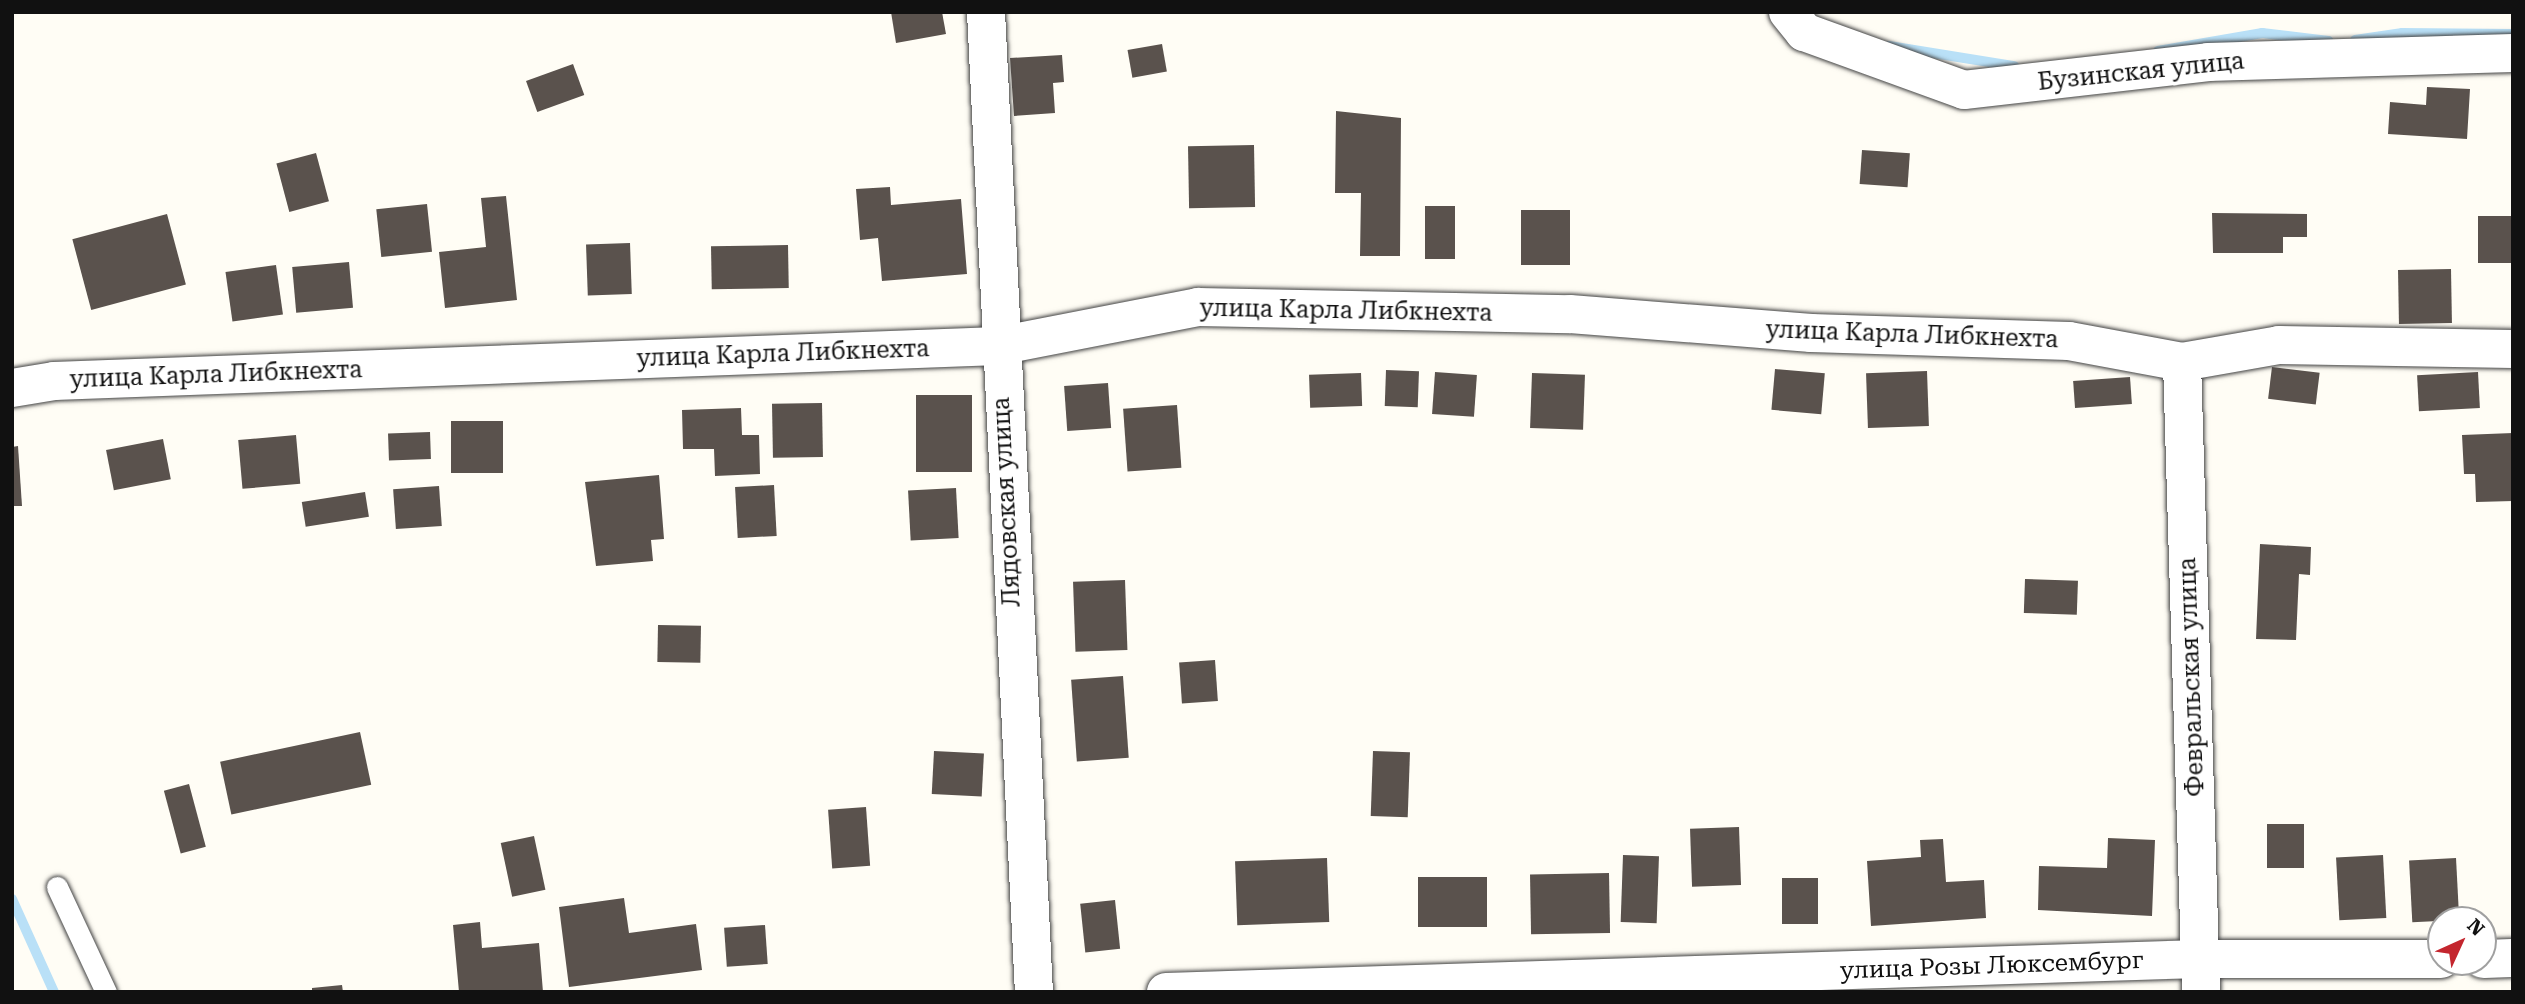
<!DOCTYPE html>
<html>
<head>
<meta charset="utf-8">
<style>
	body { margin:0 }
	#map { position:relative; width:2525px; height:1004px; overflow:hidden; background:#fffdf5; font-family:"Roboto Serif",serif }
	div>[style] { position:absolute }
	.stream>* { height:10px; margin:-5px; padding:0 5px; transform-origin:5px; border-radius:5px; background:#b9e0f7 }
	.building>* { inset:0; background:#5a524d; transform-origin:0 0 }
	.roads { filter:drop-shadow(0 0 2px #444) drop-shadow(0 0 2px #444) }
	.service>* { height:21px; margin:-10.5px; padding:0 10.5px; transform-origin:10.5px; border-radius:10.5px; background:#fff }
	.minor>* { height:38px; margin:-19px; padding:0 19px; transform-origin:19px; border-radius:19px; background:#fff }
	span { translate:-50% -50%; white-space:nowrap; text-align:center; line-height:1.15; -webkit-text-stroke:7px #fff; paint-order:stroke }
	.street-label { font-size:24px; color:#111 }
	.frame { position:absolute; inset:0; border:14px solid #111; pointer-events:none }
	.north { position:absolute; left:2427px; top:906px; width:70px; height:70px; box-sizing:border-box; background:#fff; border:2px solid #a0a0a0; border-radius:50%; rotate:45deg; font-size:19px; font-weight:700; line-height:28px; text-align:center; color:#111 }
	.north::after { content:''; display:block; margin:auto; width:24px; height:32px; background:#c4262e; clip-path:polygon(50% 0,100% 100%,50% 72%,0 100%) }
</style>
</head>
<body>
<div id="map">
	<div class="stream">
		<div style="left:2355px;top:40px;width:48px;rotate:-8.5deg"></div>
		<div style="left:2402px;top:33px;width:111px;rotate:0.5deg"></div>
		<div style="left:1889px;top:46px;width:127px;rotate:9.1deg"></div>
		<div style="left:2158px;top:51px;width:106px;rotate:-9.8deg"></div>
		<div style="left:2262px;top:33px;width:67px;rotate:6.8deg"></div>
		<div style="left:12px;top:899px;width:102px;rotate:65.7deg"></div>
	</div>
	<div class="building">
		<div style="clip-path:polygon(891px 12px,942px 12px,946px 34px,896px 43px)"></div>
		<div style="left:1162px;top:44px;width:28px;height:35px;rotate:80deg"></div>
		<div style="clip-path:polygon(1062px 55px,1064px 82px,1053px 83px,1055px 113px,1014px 116px,1010px 58px)"></div>
		<div style="left:573px;top:64px;width:33px;height:50px;rotate:70deg"></div>
		<div style="clip-path:polygon(2427px 87px,2470px 89px,2467px 139px,2388px 134px,2390px 102px,2426px 105px)"></div>
		<div style="clip-path:polygon(1336px 111px,1401px 118px,1400px 256px,1360px 256px,1361px 193px,1335px 193px)"></div>
		<div style="left:1254px;top:145px;width:62px;height:66px;rotate:89deg"></div>
		<div style="left:1862px;top:150px;width:48px;height:34px;rotate:4deg"></div>
		<div style="left:316px;top:153px;width:50px;height:41px;rotate:75deg"></div>
		<div style="clip-path:polygon(890px 187px,891px 205px,961px 199px,967px 274px,882px 281px,878px 238px,860px 240px,856px 189px)"></div>
		<div style="clip-path:polygon(506px 196px,517px 300px,445px 308px,439px 252px,486px 247px,481px 198px)"></div>
		<div style="left:427px;top:204px;width:48px;height:51px;rotate:84deg"></div>
		<div style="left:1425px;top:206px;width:30px;height:53px"></div>
		<div style="left:1521px;top:210px;width:49px;height:55px"></div>
		<div style="clip-path:polygon(2212px 213px,2307px 214px,2307px 237px,2283px 237px,2283px 253px,2213px 253px)"></div>
		<div style="left:167px;top:214px;width:73px;height:98px;rotate:75deg"></div>
		<div style="left:2478px;top:216px;width:35px;height:47px"></div>
		<div style="left:630px;top:243px;width:51px;height:44px;rotate:88deg"></div>
		<div style="left:788px;top:245px;width:43px;height:77px;rotate:89deg"></div>
		<div style="left:349px;top:262px;width:46px;height:57px;rotate:85deg"></div>
		<div style="left:276px;top:265px;width:50px;height:51px;rotate:82deg"></div>
		<div style="left:2451px;top:269px;width:54px;height:53px;rotate:89deg"></div>
		<div style="left:2272px;top:367px;width:48px;height:32px;rotate:7deg"></div>
		<div style="left:1775px;top:369px;width:50px;height:41px;rotate:5deg"></div>
		<div style="left:1386px;top:370px;width:33px;height:36px;rotate:2deg"></div>
		<div style="left:1927px;top:371px;width:55px;height:61px;rotate:88deg"></div>
		<div style="left:1435px;top:372px;width:42px;height:42px;rotate:4deg"></div>
		<div style="left:2478px;top:372px;width:36px;height:61px;rotate:87deg"></div>
		<div style="left:1361px;top:373px;width:33px;height:52px;rotate:88deg"></div>
		<div style="left:1532px;top:373px;width:53px;height:55px;rotate:2deg"></div>
		<div style="left:2130px;top:377px;width:27px;height:57px;rotate:86deg"></div>
		<div style="left:1108px;top:383px;width:45px;height:44px;rotate:86deg"></div>
		<div style="left:916px;top:395px;width:56px;height:77px"></div>
		<div style="left:822px;top:403px;width:54px;height:50px;rotate:89deg"></div>
		<div style="left:1177px;top:405px;width:63px;height:54px;rotate:86deg"></div>
		<div style="clip-path:polygon(741px 408px,742px 435px,759px 435px,760px 474px,715px 476px,714px 449px,683px 449px,682px 410px)"></div>
		<div style="left:451px;top:421px;width:52px;height:52px"></div>
		<div style="left:430px;top:432px;width:27px;height:42px;rotate:88deg"></div>
		<div style="clip-path:polygon(2513px 433px,2513px 501px,2476px 502px,2475px 474px,2464px 474px,2462px 435px)"></div>
		<div style="left:296px;top:435px;width:49px;height:58px;rotate:85deg"></div>
		<div style="left:163px;top:439px;width:41px;height:58px;rotate:79deg"></div>
		<div style="clip-path:polygon(18px 446px,22px 506px,12px 506px,12px 447px)"></div>
		<div style="clip-path:polygon(659px 475px,664px 539px,651px 540px,653px 561px,596px 566px,585px 482px)"></div>
		<div style="left:774px;top:485px;width:51px;height:39px;rotate:87deg"></div>
		<div style="left:439px;top:486px;width:40px;height:46px;rotate:86deg"></div>
		<div style="left:956px;top:488px;width:50px;height:48px;rotate:87deg"></div>
		<div style="left:365px;top:492px;width:25px;height:64px;rotate:81deg"></div>
		<div style="clip-path:polygon(2260px 544px,2311px 547px,2310px 575px,2299px 574px,2296px 640px,2256px 639px)"></div>
		<div style="left:2025px;top:579px;width:53px;height:34px;rotate:2deg"></div>
		<div style="left:1125px;top:580px;width:70px;height:52px;rotate:88deg"></div>
		<div style="left:658px;top:625px;width:43px;height:37px;rotate:1deg"></div>
		<div style="left:1215px;top:660px;width:41px;height:36px;rotate:86deg"></div>
		<div style="left:1123px;top:676px;width:82px;height:52px;rotate:86deg"></div>
		<div style="left:360px;top:732px;width:54px;height:143px;rotate:78deg"></div>
		<div style="left:934px;top:751px;width:50px;height:43px;rotate:3deg"></div>
		<div style="left:1373px;top:751px;width:37px;height:65px;rotate:2deg"></div>
		<div style="left:189px;top:784px;width:65px;height:26px;rotate:75deg"></div>
		<div style="left:866px;top:807px;width:59px;height:38px;rotate:86deg"></div>
		<div style="left:2267px;top:824px;width:37px;height:44px"></div>
		<div style="left:1739px;top:827px;width:58px;height:49px;rotate:88deg"></div>
		<div style="left:534px;top:836px;width:55px;height:34px;rotate:78deg"></div>
		<div style="clip-path:polygon(2108px 838px,2155px 840px,2152px 916px,2038px 910px,2039px 866px,2107px 868px)"></div>
		<div style="clip-path:polygon(1943px 839px,1946px 882px,1984px 880px,1986px 918px,1871px 926px,1867px 861px,1921px 857px,1920px 840px)"></div>
		<div style="left:1623px;top:855px;width:36px;height:67px;rotate:2deg"></div>
		<div style="left:2383px;top:855px;width:63px;height:47px;rotate:87deg"></div>
		<div style="left:1327px;top:858px;width:64px;height:92px;rotate:88deg"></div>
		<div style="left:2456px;top:858px;width:62px;height:47px;rotate:87deg"></div>
		<div style="left:1609px;top:873px;width:60px;height:79px;rotate:89deg"></div>
		<div style="left:1418px;top:877px;width:69px;height:50px"></div>
		<div style="left:1782px;top:878px;width:36px;height:46px"></div>
		<div style="clip-path:polygon(624px 898px,629px 933px,696px 924px,702px 970px,569px 987px,559px 907px)"></div>
		<div style="left:1115px;top:900px;width:49px;height:35px;rotate:84deg"></div>
		<div style="clip-path:polygon(480px 922px,482px 948px,539px 943px,543px 992px,459px 992px,453px 925px)"></div>
		<div style="left:765px;top:925px;width:39px;height:41px;rotate:86deg"></div>
		<div style="clip-path:polygon(342px 985px,343px 992px,312px 992px,312px 988px)"></div>
	</div>
	<div class="roads">
		<div class="service">
			<div style="left:57px;top:887px;width:116px;rotate:65deg"></div>
		</div>
		<div class="minor">
			<div style="left:986px;top:12px;width:981px;rotate:87.2deg"></div>
			<div style="left:1788px;top:12px;width:26px;rotate:51deg"></div>
			<div style="left:1804px;top:32px;width:170px;rotate:19.9deg"></div>
			<div style="left:1964px;top:90px;width:246px;rotate:-6.5deg"></div>
			<div style="left:2208px;top:62px;width:305px;rotate:-1.7deg"></div>
			<div style="left:2182px;top:362px;width:630px;rotate:88.27deg"></div>
			<div style="left:12px;top:388px;width:43px;rotate:-9.5deg"></div>
			<div style="left:54px;top:381px;width:945px;rotate:-2.12deg"></div>
			<div style="left:998px;top:346px;width:204px;rotate:-11deg"></div>
			<div style="left:1198px;top:307px;width:372px;rotate:1.1deg"></div>
			<div style="left:1570px;top:314px;width:242px;rotate:4.5deg"></div>
			<div style="left:1811px;top:333px;width:258px;rotate:1.8deg"></div>
			<div style="left:2069px;top:341px;width:115px;rotate:10.5deg"></div>
			<div style="left:2182px;top:362px;width:98px;rotate:-9.9deg"></div>
			<div style="left:2279px;top:345px;width:234px;rotate:1deg"></div>
			<div style="left:2483px;top:959px;width:30px;rotate:-2deg"></div>
			<div style="left:1166px;top:992px;width:1036px;rotate:-1.83deg"></div>
			<div style="left:2201px;top:959px;width:240px"></div>
		</div>
	</div>
	<div class="street-label">
		<span style="left:2141px;top:72px;rotate:-6deg">Бузинская улица</span>
		<span style="left:1346px;top:311px;rotate:1deg">улица Карла Либкнехта</span>
		<span style="left:1912px;top:335px;rotate:2deg">улица Карла Либкнехта</span>
		<span style="left:783px;top:354px;rotate:-2deg">улица Карла Либкнехта</span>
		<span style="left:216px;top:375px;rotate:-2deg">улица Карла Либкнехта</span>
		<span style="left:1007px;top:502px;rotate:-93deg">Лядовская улица</span>
		<span style="left:2192px;top:677px;rotate:-92deg">Февральская улица</span>
		<span style="left:1992px;top:966px;rotate:-2deg">улица Розы Люксембург</span>
	</div>
	<div class="frame"></div>
	<div class="north">N</div>
</div>
</body>
</html>
